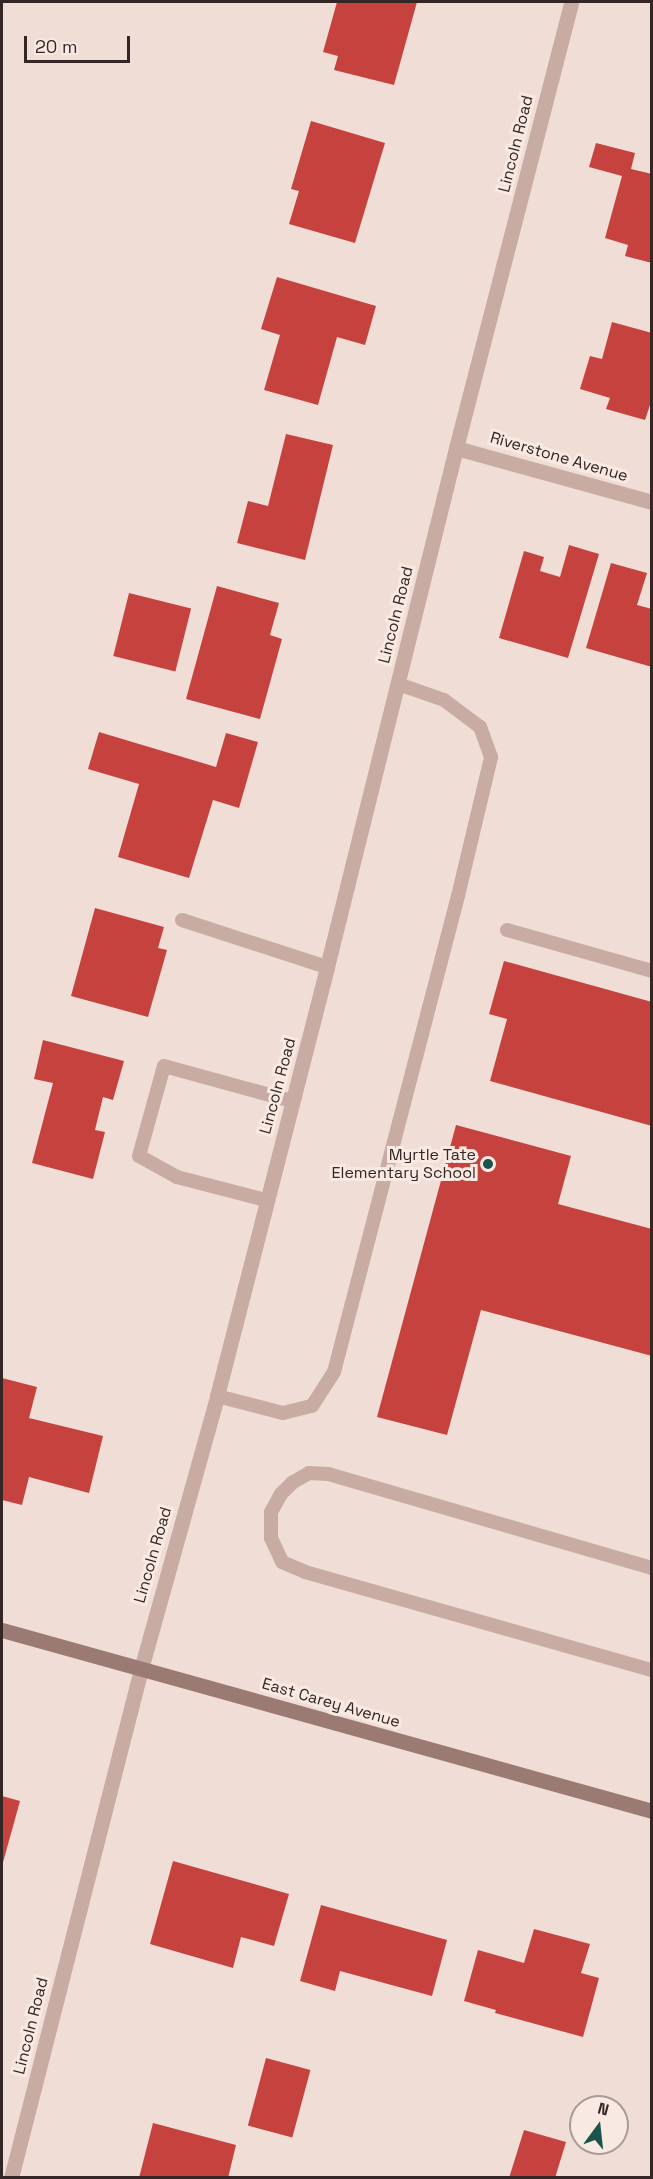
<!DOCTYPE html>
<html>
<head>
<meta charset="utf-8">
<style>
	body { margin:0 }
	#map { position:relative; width:653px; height:2179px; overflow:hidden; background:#f0ded6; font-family:"Space Grotesk",sans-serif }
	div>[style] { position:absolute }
	.building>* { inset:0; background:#c6423f; transform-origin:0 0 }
	.lane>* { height:14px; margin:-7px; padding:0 7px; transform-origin:7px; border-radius:7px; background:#c8aca3 }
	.street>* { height:15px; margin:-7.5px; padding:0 7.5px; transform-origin:7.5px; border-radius:7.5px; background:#c8aca3 }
	.secondary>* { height:15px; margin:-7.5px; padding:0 7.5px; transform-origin:7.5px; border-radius:7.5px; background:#9b7a74 }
	.dots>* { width:16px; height:16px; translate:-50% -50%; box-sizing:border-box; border:3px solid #f8e9e2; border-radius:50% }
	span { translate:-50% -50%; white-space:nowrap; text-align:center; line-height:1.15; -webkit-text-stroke:6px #f8e9e2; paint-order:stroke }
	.street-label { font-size:16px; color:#332625 }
	.poi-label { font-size:16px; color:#332625 }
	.right { translate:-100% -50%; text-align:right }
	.frame { position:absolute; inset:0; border:3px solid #332625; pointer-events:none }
	.north { position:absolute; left:569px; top:2095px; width:60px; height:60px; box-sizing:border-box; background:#f8e9e2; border:2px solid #a99b96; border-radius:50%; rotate:15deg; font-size:16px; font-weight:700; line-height:24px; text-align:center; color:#332625 }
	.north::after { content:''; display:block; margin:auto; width:21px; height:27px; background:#1b544b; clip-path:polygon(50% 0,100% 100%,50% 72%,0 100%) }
	.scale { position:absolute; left:24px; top:36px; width:106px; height:27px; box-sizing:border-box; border:3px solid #332625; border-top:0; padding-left:8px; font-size:18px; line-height:21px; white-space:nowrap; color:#332625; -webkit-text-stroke:4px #f8e9e2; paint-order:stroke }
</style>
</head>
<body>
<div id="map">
	<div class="building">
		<div style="clip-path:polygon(337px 2px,417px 2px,394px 85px,334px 70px,338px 56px,323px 52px)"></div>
		<div style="clip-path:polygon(311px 121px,385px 143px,355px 243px,289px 224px,299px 191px,291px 189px)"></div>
		<div style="clip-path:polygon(596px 143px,635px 153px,631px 169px,652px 174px,652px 263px,625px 256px,628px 245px,605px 238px,622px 176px,589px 167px)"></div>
		<div style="clip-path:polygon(277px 277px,376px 306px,365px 345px,337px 337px,318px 405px,264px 390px,280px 335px,261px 329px)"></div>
		<div style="clip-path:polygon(612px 322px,652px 333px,652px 399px,645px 420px,606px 409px,610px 398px,580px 389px,590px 356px,602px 359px)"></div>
		<div style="clip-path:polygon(286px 434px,333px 445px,305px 560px,237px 543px,248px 501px,268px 506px)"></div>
		<div style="clip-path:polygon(569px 545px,599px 554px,568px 658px,499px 638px,524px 551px,544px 557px,540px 571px,560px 577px)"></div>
		<div style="clip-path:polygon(611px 563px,647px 573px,637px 605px,652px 609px,652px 667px,586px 648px)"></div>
		<div style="clip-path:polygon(217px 586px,279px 603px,270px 635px,282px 639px,260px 719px,186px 699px)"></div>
		<div style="left:129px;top:593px;width:64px;height:65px;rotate:14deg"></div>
		<div style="clip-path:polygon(99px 732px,216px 767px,226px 733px,258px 742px,239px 808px,213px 800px,189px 878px,118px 857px,139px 784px,88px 769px)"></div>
		<div style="clip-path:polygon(95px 908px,164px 927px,158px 948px,167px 950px,148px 1017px,71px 996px)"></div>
		<div style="clip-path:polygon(504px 961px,652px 1002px,652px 1126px,490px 1081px,507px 1019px,489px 1014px)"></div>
		<div style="clip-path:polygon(43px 1040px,124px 1061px,113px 1100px,103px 1097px,95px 1130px,105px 1132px,93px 1179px,32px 1163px,53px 1083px,34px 1079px)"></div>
		<div style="clip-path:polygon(456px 1125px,571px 1156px,558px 1204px,652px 1229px,652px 1356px,481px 1310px,447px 1435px,377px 1417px)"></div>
		<div style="clip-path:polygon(2px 1378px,37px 1387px,29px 1418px,103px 1436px,89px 1493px,29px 1477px,22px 1505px,2px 1500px)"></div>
		<div style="clip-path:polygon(2px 1796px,20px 1801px,2px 1866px)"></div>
		<div style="clip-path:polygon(173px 1861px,289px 1894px,274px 1946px,241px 1937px,233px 1968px,150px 1944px)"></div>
		<div style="clip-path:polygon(321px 1905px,447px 1940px,432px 1996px,340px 1971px,335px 1991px,300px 1981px)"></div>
		<div style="clip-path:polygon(534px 1929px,590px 1944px,581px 1973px,599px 1978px,583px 2037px,495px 2013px,496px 2010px,464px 2001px,478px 1950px,524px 1963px)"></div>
		<div style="left:266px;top:2058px;width:46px;height:70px;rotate:15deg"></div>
		<div style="clip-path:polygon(153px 2123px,236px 2145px,228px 2178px,139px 2178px)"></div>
		<div style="clip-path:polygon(524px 2130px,566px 2142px,555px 2178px,509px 2178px)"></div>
	</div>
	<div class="lane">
		<div style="left:182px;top:920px;width:152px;rotate:18deg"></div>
		<div style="left:507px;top:930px;width:151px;rotate:15.8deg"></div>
		<div style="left:266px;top:1200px;width:92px;rotate:-165.5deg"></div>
		<div style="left:177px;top:1177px;width:43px;rotate:-151.1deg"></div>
		<div style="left:139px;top:1156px;width:93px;rotate:-74.5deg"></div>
		<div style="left:164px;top:1066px;width:133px;rotate:15.3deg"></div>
		<div style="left:217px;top:1396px;width:68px;rotate:14.4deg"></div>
		<div style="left:283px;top:1413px;width:30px;rotate:-14deg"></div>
		<div style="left:312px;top:1406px;width:40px;rotate:-57.1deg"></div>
		<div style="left:334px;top:1372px;width:492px;rotate:-75.4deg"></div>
		<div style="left:458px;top:896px;width:143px;rotate:-76.6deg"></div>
		<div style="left:491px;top:757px;width:32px;rotate:-110deg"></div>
		<div style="left:480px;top:727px;width:45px;rotate:-143.1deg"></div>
		<div style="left:444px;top:700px;width:49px;rotate:-160.8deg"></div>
		<div style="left:652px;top:1568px;width:337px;rotate:-163.8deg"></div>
		<div style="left:328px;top:1474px;width:19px;rotate:-177deg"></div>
		<div style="left:309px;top:1473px;width:20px;rotate:150deg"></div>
		<div style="left:292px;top:1483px;width:16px;rotate:135deg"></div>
		<div style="left:281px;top:1494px;width:21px;rotate:119deg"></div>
		<div style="left:271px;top:1512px;width:26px;rotate:90deg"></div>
		<div style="left:271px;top:1538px;width:26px;rotate:65deg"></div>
		<div style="left:282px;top:1562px;width:25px;rotate:23deg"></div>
		<div style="left:305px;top:1572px;width:361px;rotate:15.8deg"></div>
	</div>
	<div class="street">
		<div style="left:456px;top:448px;width:203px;rotate:15.4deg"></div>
		<div style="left:11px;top:2178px;width:525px;rotate:-75.67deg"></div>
		<div style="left:141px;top:1669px;width:283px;rotate:-74.4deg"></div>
		<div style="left:217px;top:1396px;width:443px;rotate:-75.6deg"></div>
		<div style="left:327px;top:967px;width:535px;rotate:-76.04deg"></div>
		<div style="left:456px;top:448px;width:461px;rotate:-75.5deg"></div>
	</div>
	<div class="secondary">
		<div style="left:2px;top:1630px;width:675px;rotate:15.56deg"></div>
	</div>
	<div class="dots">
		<div style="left:488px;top:1164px;background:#1b544b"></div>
	</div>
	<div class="street-label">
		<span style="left:516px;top:144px;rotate:-76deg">Lincoln Road</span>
		<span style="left:559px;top:457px;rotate:16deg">Riverstone Avenue</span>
		<span style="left:396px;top:615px;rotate:-76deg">Lincoln Road</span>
		<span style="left:278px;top:1086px;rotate:-75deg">Lincoln Road</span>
		<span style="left:153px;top:1555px;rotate:-74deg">Lincoln Road</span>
		<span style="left:331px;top:1703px;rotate:16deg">East Carey Avenue</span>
		<span style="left:31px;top:2026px;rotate:-76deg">Lincoln Road</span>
	</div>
	<div class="poi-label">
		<span class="right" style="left:476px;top:1164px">Myrtle Tate<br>Elementary School</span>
	</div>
	<div class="frame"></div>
	<div class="north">N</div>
	<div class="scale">20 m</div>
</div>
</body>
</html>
